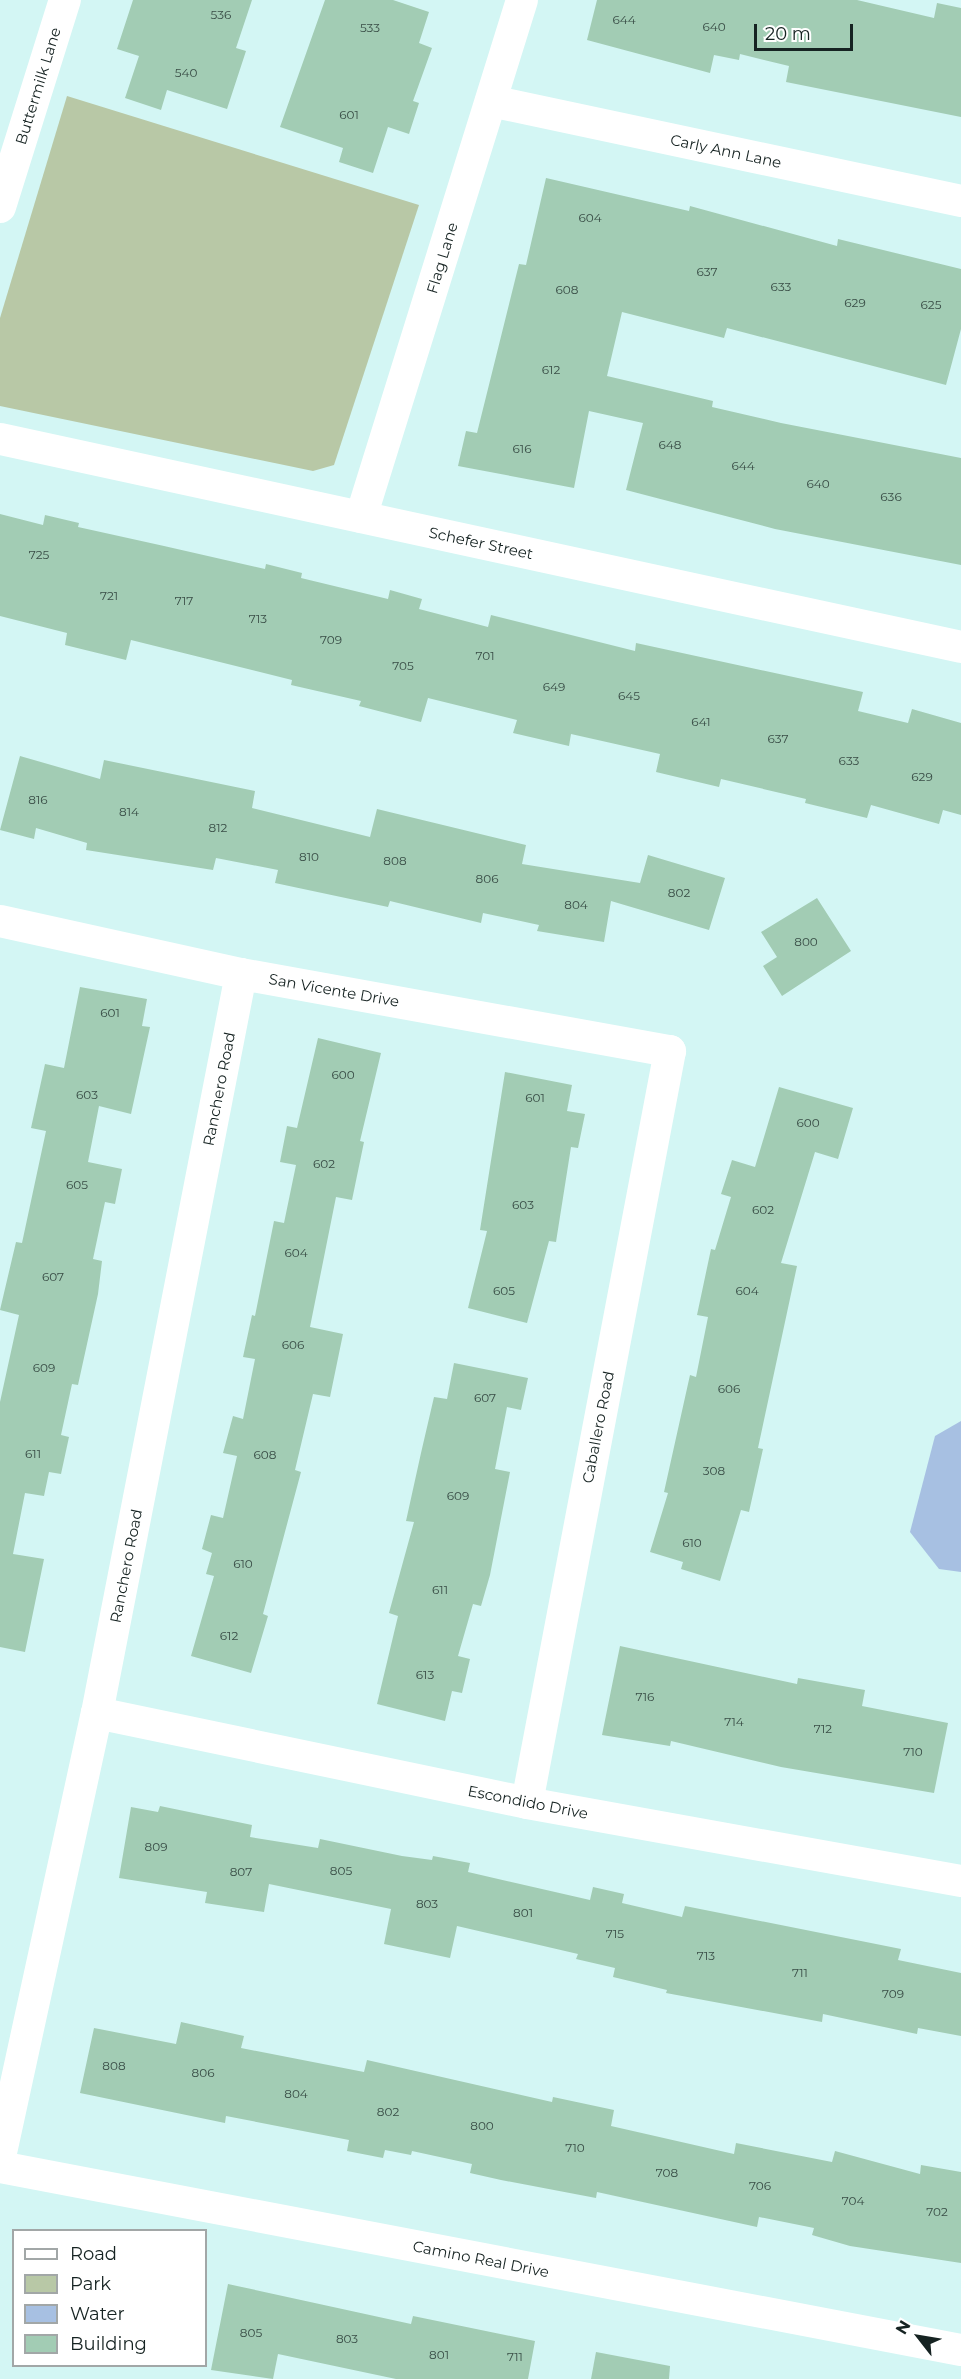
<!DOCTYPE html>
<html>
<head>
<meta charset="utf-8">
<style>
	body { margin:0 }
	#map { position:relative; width:961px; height:2379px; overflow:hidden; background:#d3f6f4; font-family:Montserrat,sans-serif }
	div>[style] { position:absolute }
	.green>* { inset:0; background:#b8c8a6 }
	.water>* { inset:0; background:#a7c0e2 }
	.building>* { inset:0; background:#a2ccb4 }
	.minor>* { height:32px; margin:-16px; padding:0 16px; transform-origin:16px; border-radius:16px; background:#fff }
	span { translate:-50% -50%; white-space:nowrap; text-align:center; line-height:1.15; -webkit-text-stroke:6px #fff; paint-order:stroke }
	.number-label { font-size:12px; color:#394d46 }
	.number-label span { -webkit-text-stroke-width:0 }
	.street-label { font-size:15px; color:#162322 }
	.legend { position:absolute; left:12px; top:2229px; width:195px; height:138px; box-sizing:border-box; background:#fff; border:2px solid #a2a7a7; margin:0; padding:8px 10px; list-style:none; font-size:18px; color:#162322 }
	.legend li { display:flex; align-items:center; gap:12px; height:30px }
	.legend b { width:30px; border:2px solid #a2a7a7 }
	.north { position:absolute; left:889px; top:2307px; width:60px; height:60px; -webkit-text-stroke:4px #fff; paint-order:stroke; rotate:301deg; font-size:16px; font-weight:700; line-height:24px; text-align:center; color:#162322 }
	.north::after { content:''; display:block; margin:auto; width:21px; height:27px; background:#162322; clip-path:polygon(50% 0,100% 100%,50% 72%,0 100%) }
	.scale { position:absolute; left:754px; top:24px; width:99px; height:27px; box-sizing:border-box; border:3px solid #162322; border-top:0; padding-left:8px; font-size:18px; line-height:21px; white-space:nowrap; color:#162322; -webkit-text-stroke:4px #fff; paint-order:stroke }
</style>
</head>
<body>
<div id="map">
	<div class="green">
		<div style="clip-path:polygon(67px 96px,419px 205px,334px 465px,313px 471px,0 406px,0 318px)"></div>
	</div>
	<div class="water">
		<div style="clip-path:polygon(961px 1421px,961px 1572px,939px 1569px,910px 1532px,935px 1436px)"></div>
	</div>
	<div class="building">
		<div style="clip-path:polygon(133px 0,252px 0,236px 48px,246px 51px,227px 109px,167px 90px,161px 110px,125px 98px,139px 56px,117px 49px)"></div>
		<div style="clip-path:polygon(325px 0,393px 0,429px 12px,419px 43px,432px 48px,413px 101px,419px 103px,409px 134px,388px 127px,373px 173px,339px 162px,343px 148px,280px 127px)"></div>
		<div style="clip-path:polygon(597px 0,857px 0,934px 18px,937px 3px,961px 8px,961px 117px,786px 82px,789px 66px,740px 54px,739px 60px,714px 55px,710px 73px,587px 40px)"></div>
		<div style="clip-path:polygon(546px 178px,689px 211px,690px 206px,837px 246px,838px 239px,961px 269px,961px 329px,946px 385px,727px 328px,724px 338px,622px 312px,607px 376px,713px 401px,712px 407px,781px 423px,961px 458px,961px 565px,775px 529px,626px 490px,643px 423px,589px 411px,574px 488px,458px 466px,466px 431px,477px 433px,519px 264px,526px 265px)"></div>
		<div style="clip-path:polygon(0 514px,43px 525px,45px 515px,79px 523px,78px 527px,164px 546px,265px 569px,266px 564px,302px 573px,301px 578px,388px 599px,390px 590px,422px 599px,419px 609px,488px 627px,491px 615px,635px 651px,636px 643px,863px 692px,858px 711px,908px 723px,912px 709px,961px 723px,961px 815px,943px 810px,939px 824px,871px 805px,867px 818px,805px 803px,806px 799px,721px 779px,719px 787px,656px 772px,660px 754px,571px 734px,569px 746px,513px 733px,517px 720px,428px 698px,421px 722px,359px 706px,361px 701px,291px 685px,292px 680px,131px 640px,126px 660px,65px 645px,67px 633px,0 616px)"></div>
		<div style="clip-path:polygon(20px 756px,100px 779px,104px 760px,255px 791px,252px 808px,370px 837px,377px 809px,526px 845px,522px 864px,640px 883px,648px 855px,725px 878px,709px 930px,611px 901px,604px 942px,537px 931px,539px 925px,483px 913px,481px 923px,390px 901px,388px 907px,275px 883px,278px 870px,216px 858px,213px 870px,86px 850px,87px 843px,36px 828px,34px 839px,0 830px)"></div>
		<div style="clip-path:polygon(817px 898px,851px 951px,782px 996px,763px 966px,777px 957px,761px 932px)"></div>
		<div style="clip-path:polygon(80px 987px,147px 999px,142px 1026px,150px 1027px,131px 1114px,99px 1106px,88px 1162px,122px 1169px,115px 1204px,105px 1202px,93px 1259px,102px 1261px,98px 1294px,78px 1385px,72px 1384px,61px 1435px,69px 1437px,61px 1474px,49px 1472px,44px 1496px,25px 1493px,13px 1554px,44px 1559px,25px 1652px,0 1647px,0 1402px,19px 1315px,0 1310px,16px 1242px,22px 1243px,46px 1131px,31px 1128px,45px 1064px,64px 1068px)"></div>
		<div style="clip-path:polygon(318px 1038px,381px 1053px,360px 1141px,364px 1142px,352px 1200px,336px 1197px,310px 1327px,343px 1334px,330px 1397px,313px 1394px,295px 1470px,301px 1472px,263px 1614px,268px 1616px,251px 1673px,191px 1656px,214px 1576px,206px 1574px,212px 1553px,202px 1549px,211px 1515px,223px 1518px,237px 1456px,223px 1453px,233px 1416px,243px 1419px,255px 1359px,243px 1357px,252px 1315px,255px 1316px,274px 1221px,284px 1223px,296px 1165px,280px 1162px,287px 1126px,297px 1128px)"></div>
		<div style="clip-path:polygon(505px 1072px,572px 1085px,567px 1111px,585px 1114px,578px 1148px,571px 1147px,556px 1242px,549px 1241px,527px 1323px,468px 1308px,487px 1231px,480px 1230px)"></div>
		<div style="clip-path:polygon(779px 1087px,853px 1108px,838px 1159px,815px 1152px,781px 1263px,797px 1266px,758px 1448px,763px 1449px,749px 1512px,741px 1510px,720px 1581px,681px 1569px,683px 1562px,650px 1552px,668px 1493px,664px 1492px,690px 1375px,696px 1377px,708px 1317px,697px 1315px,711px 1249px,715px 1250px,731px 1197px,721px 1194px,732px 1160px,755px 1167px)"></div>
		<div style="clip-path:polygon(454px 1363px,528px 1378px,521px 1410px,507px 1407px,495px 1469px,510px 1472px,490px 1575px,481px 1606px,473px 1604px,458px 1656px,470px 1659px,462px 1693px,452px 1691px,445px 1721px,377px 1704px,398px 1616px,389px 1613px,414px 1522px,406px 1521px,421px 1453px,434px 1397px,447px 1399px)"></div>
		<div style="clip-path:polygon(620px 1646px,797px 1684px,798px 1678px,865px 1690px,862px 1706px,948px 1723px,934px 1793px,781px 1767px,671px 1741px,670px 1746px,602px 1735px)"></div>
		<div style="clip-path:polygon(160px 1806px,252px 1825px,250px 1837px,318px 1848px,320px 1839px,402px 1856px,432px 1860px,433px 1856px,470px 1863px,468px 1872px,590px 1900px,593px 1887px,624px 1894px,622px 1903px,682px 1917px,685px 1906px,901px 1949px,898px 1960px,961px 1973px,961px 2036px,918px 2028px,917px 2034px,823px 2014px,822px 2022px,666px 1993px,667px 1990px,613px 1977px,615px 1968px,576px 1959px,578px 1954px,457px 1926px,450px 1958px,384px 1944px,391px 1909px,269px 1884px,264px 1912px,205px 1903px,207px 1892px,119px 1878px,131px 1807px,158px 1812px)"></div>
		<div style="clip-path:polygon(181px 2022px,244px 2036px,241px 2048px,364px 2072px,367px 2060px,552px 2102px,553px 2097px,614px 2110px,611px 2126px,734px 2154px,736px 2143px,832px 2162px,835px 2151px,920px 2174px,921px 2165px,961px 2172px,961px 2263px,850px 2246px,812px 2235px,814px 2228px,759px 2217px,757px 2227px,597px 2192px,596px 2198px,501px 2180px,470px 2173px,472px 2164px,412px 2151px,411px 2155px,385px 2150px,383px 2158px,347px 2151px,349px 2140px,226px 2116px,225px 2123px,80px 2093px,94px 2028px,176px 2044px)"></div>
		<div style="clip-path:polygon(228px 2284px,411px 2324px,413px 2316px,535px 2341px,528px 2379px,396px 2379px,278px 2354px,273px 2379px,211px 2370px)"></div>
		<div style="clip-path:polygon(596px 2352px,670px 2366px,669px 2379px,591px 2379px)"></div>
	</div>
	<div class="minor">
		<div style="left:491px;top:101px;width:481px;rotate:12deg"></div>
		<div style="left:0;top:207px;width:217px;rotate:-72.6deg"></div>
		<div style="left:0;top:439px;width:983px;rotate:12.21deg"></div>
		<div style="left:361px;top:517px;width:541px;rotate:-72.7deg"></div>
		<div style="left:0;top:921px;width:247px;rotate:12.4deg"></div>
		<div style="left:241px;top:974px;width:436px;rotate:10.2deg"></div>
		<div style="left:670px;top:1051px;width:765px;rotate:100.77deg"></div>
		<div style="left:97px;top:1713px;width:439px;rotate:11.8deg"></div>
		<div style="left:527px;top:1803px;width:441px;rotate:10.2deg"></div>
		<div style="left:0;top:2157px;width:454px;rotate:-77.7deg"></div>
		<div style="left:97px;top:1713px;width:753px;rotate:-78.97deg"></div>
		<div style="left:0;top:2167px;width:978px;rotate:10.78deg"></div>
	</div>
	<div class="number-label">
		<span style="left:221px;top:15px">536</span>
		<span style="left:624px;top:20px">644</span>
		<span style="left:714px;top:27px">640</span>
		<span style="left:370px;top:28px">533</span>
		<span style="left:186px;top:73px">540</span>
		<span style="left:349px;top:115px">601</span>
		<span style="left:590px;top:218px">604</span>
		<span style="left:707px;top:272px">637</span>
		<span style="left:781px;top:287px">633</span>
		<span style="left:567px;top:290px">608</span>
		<span style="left:855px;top:303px">629</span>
		<span style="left:931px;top:305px">625</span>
		<span style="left:551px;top:370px">612</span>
		<span style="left:670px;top:445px">648</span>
		<span style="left:522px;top:449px">616</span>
		<span style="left:743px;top:466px">644</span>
		<span style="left:818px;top:484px">640</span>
		<span style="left:891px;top:497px">636</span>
		<span style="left:39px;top:555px">725</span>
		<span style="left:109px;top:596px">721</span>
		<span style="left:184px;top:601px">717</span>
		<span style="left:258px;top:619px">713</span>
		<span style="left:331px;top:640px">709</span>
		<span style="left:485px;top:656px">701</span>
		<span style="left:403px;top:666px">705</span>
		<span style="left:554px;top:687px">649</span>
		<span style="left:629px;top:696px">645</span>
		<span style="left:701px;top:722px">641</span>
		<span style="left:778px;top:739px">637</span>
		<span style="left:849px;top:761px">633</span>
		<span style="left:922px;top:777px">629</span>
		<span style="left:38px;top:800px">816</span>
		<span style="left:129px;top:812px">814</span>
		<span style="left:218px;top:828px">812</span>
		<span style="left:309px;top:857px">810</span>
		<span style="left:395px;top:861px">808</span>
		<span style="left:487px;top:879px">806</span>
		<span style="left:679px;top:893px">802</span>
		<span style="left:576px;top:905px">804</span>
		<span style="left:806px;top:942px">800</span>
		<span style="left:110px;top:1013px">601</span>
		<span style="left:343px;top:1075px">600</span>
		<span style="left:87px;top:1095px">603</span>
		<span style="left:535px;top:1098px">601</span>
		<span style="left:808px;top:1123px">600</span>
		<span style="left:324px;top:1164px">602</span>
		<span style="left:77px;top:1185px">605</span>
		<span style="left:523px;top:1205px">603</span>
		<span style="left:763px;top:1210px">602</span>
		<span style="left:296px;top:1253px">604</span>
		<span style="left:53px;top:1277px">607</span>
		<span style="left:504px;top:1291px">605</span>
		<span style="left:747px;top:1291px">604</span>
		<span style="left:293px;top:1345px">606</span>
		<span style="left:44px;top:1368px">609</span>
		<span style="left:729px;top:1389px">606</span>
		<span style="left:485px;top:1398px">607</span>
		<span style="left:33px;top:1454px">611</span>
		<span style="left:265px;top:1455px">608</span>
		<span style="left:714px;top:1471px">308</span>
		<span style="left:458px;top:1496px">609</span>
		<span style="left:692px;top:1543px">610</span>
		<span style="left:243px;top:1564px">610</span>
		<span style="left:440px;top:1590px">611</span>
		<span style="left:229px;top:1636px">612</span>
		<span style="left:425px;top:1675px">613</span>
		<span style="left:645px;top:1697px">716</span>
		<span style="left:734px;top:1722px">714</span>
		<span style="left:823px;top:1729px">712</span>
		<span style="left:913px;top:1752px">710</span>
		<span style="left:156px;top:1847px">809</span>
		<span style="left:341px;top:1871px">805</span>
		<span style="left:241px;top:1872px">807</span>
		<span style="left:427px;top:1904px">803</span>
		<span style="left:523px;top:1913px">801</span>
		<span style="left:615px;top:1934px">715</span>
		<span style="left:706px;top:1956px">713</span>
		<span style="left:800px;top:1973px">711</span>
		<span style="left:893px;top:1994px">709</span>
		<span style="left:114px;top:2066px">808</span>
		<span style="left:203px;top:2073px">806</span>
		<span style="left:296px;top:2094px">804</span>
		<span style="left:388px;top:2112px">802</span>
		<span style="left:482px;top:2126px">800</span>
		<span style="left:575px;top:2148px">710</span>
		<span style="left:667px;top:2173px">708</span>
		<span style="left:760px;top:2186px">706</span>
		<span style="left:853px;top:2201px">704</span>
		<span style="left:937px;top:2212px">702</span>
		<span style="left:251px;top:2333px">805</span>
		<span style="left:347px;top:2339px">803</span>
		<span style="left:439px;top:2355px">801</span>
		<span style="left:515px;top:2357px">711</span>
	</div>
	<div class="street-label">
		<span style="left:38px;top:86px;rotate:-73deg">Buttermilk Lane</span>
		<span style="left:726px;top:151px;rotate:12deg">Carly Ann Lane</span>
		<span style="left:442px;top:258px;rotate:-73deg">Flag Lane</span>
		<span style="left:481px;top:543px;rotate:12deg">Schefer Street</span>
		<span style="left:334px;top:990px;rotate:10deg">San Vicente Drive</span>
		<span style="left:219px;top:1089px;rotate:-79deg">Ranchero Road</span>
		<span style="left:598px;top:1427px;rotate:-79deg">Caballero Road</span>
		<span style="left:126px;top:1566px;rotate:-79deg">Ranchero Road</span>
		<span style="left:528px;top:1802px;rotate:11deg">Escondido Drive</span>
		<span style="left:481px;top:2259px;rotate:11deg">Camino Real Drive</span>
	</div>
	<ul class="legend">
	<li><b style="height:8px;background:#fff"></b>Road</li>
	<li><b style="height:16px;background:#b8c8a6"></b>Park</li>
	<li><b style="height:16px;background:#a7c0e2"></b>Water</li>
	<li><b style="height:16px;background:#a2ccb4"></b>Building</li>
	</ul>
	<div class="north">N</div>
	<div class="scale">20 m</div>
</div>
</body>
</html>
